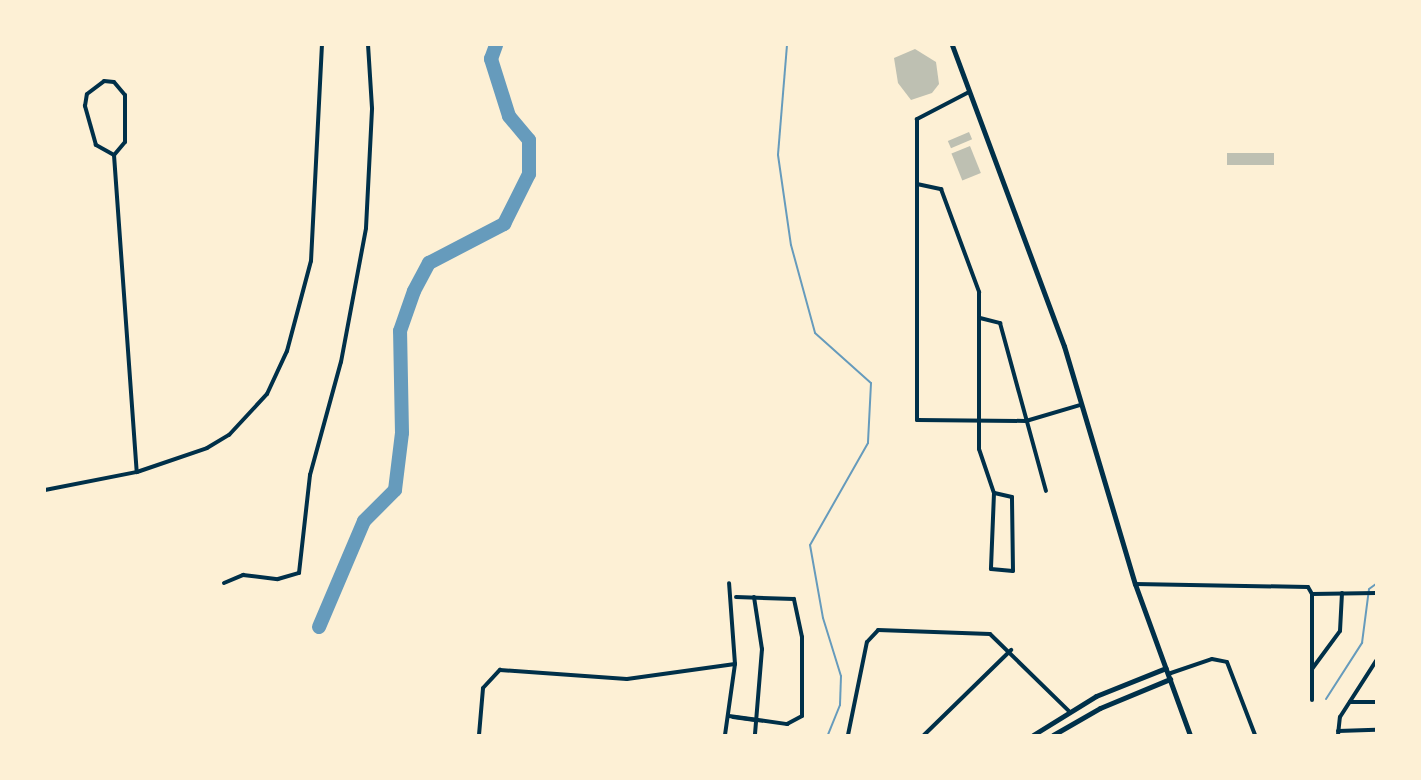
<!DOCTYPE html>
<html>
<head>
<meta charset="utf-8">
<style>
	body { margin:0 }
	#map { position:relative; width:1421px; height:780px; overflow:hidden; background:#fdf0d5; font-family:Mulish,sans-serif }
	div>[style] { position:absolute }
	.stream>* { height:2px; margin:-1px; padding:0 1px; transform-origin:1px; border-radius:1px; background:#669bbc }
	.river>* { height:14px; margin:-7px; padding:0 7px; transform-origin:7px; border-radius:7px; background:#669bbc }
	.building>* { inset:0; background:#bec0b2; transform-origin:0 0 }
	.minor>* { height:4px; margin:-2px; padding:0 2px; transform-origin:2px; border-radius:2px; background:#003049 }
	.tertiary>* { height:5px; margin:-2.5px; padding:0 2.5px; transform-origin:2.5px; border-radius:2.5px; background:#003049 }
	.secondary>* { height:5px; margin:-2.5px; padding:0 2.5px; transform-origin:2.5px; border-radius:2.5px; background:#003049 }
	span { translate:-50% -50%; white-space:nowrap; text-align:center; line-height:1.15; -webkit-text-stroke:5px #fdf0d5; paint-order:stroke }
	.frame { position:absolute; inset:0; border:46px solid #fdf0d5; pointer-events:none }
</style>
</head>
<body>
<div id="map">
	<div class="stream">
		<div style="left:787px;top:45px;width:110px;rotate:94.7deg"></div>
		<div style="left:778px;top:155px;width:91px;rotate:81.8deg"></div>
		<div style="left:791px;top:245px;width:91px;rotate:74.7deg"></div>
		<div style="left:815px;top:333px;width:75px;rotate:41.8deg"></div>
		<div style="left:871px;top:383px;width:60px;rotate:92.9deg"></div>
		<div style="left:868px;top:443px;width:117px;rotate:119.6deg"></div>
		<div style="left:810px;top:545px;width:74px;rotate:79.9deg"></div>
		<div style="left:823px;top:618px;width:61px;rotate:72.8deg"></div>
		<div style="left:841px;top:676px;width:29px;rotate:92deg"></div>
		<div style="left:840px;top:705px;width:32px;rotate:112deg"></div>
		<div style="left:1326px;top:699px;width:67px;rotate:-57.3deg"></div>
		<div style="left:1362px;top:643px;width:54px;rotate:-82.6deg"></div>
		<div style="left:1369px;top:589px;width:9px;rotate:-36deg"></div>
	</div>
	<div class="river">
		<div style="left:319px;top:627px;width:115px;rotate:-67deg"></div>
		<div style="left:364px;top:521px;width:44px;rotate:-45deg"></div>
		<div style="left:395px;top:490px;width:57px;rotate:-83deg"></div>
		<div style="left:402px;top:433px;width:102px;rotate:-91.1deg"></div>
		<div style="left:400px;top:331px;width:42px;rotate:-70.7deg"></div>
		<div style="left:414px;top:291px;width:32px;rotate:-62deg"></div>
		<div style="left:429px;top:263px;width:85px;rotate:-27.5deg"></div>
		<div style="left:504px;top:224px;width:56px;rotate:-63.4deg"></div>
		<div style="left:529px;top:174px;width:34px;rotate:-90deg"></div>
		<div style="left:529px;top:140px;width:31px;rotate:-130deg"></div>
		<div style="left:509px;top:116px;width:60px;rotate:-107.5deg"></div>
		<div style="left:491px;top:59px;width:15px;rotate:-70deg"></div>
	</div>
	<div class="building">
		<div style="clip-path:polygon(915px 49px,936px 62px,939px 84px,932px 93px,911px 100px,898px 83px,894px 58px)"></div>
		<div style="left:969px;top:132px;width:8px;height:23px;rotate:67deg"></div>
		<div style="left:970px;top:146px;width:29px;height:20px;rotate:68deg"></div>
		<div style="left:1227px;top:153px;width:47px;height:12px"></div>
	</div>
	<div class="minor">
		<div style="left:104px;top:81px;width:10px;rotate:6deg"></div>
		<div style="left:114px;top:82px;width:17px;rotate:50deg"></div>
		<div style="left:125px;top:95px;width:47px;rotate:90deg"></div>
		<div style="left:125px;top:142px;width:17px;rotate:130deg"></div>
		<div style="left:114px;top:155px;width:21px;rotate:-151deg"></div>
		<div style="left:96px;top:145px;width:41px;rotate:-105.8deg"></div>
		<div style="left:85px;top:106px;width:12px;rotate:-81deg"></div>
		<div style="left:87px;top:94px;width:21px;rotate:-37deg"></div>
		<div style="left:969px;top:92px;width:59px;rotate:152.6deg"></div>
		<div style="left:917px;top:119px;width:301px;rotate:90deg"></div>
		<div style="left:917px;top:420px;width:109px;rotate:0.5deg"></div>
		<div style="left:1026px;top:421px;width:56px;rotate:-16.5deg"></div>
		<div style="left:114px;top:155px;width:318px;rotate:85.9deg"></div>
		<div style="left:917px;top:184px;width:25px;rotate:12deg"></div>
		<div style="left:941px;top:189px;width:110px;rotate:69.7deg"></div>
		<div style="left:979px;top:292px;width:157px;rotate:90deg"></div>
		<div style="left:979px;top:449px;width:46px;rotate:71.2deg"></div>
		<div style="left:994px;top:493px;width:76px;rotate:92.3deg"></div>
		<div style="left:991px;top:569px;width:22px;rotate:5deg"></div>
		<div style="left:1013px;top:571px;width:74px;rotate:-90.8deg"></div>
		<div style="left:1012px;top:497px;width:18px;rotate:-167deg"></div>
		<div style="left:980px;top:318px;width:21px;rotate:14deg"></div>
		<div style="left:1000px;top:323px;width:174px;rotate:74.7deg"></div>
		<div style="left:45px;top:490px;width:94px;rotate:-11.1deg"></div>
		<div style="left:137px;top:472px;width:74px;rotate:-18.9deg"></div>
		<div style="left:207px;top:448px;width:26px;rotate:-31deg"></div>
		<div style="left:229px;top:435px;width:56px;rotate:-47.2deg"></div>
		<div style="left:267px;top:394px;width:47px;rotate:-65.1deg"></div>
		<div style="left:287px;top:351px;width:93px;rotate:-75.1deg"></div>
		<div style="left:311px;top:261px;width:216px;rotate:-87.1deg"></div>
		<div style="left:224px;top:583px;width:21px;rotate:-23deg"></div>
		<div style="left:243px;top:575px;width:35px;rotate:7deg"></div>
		<div style="left:278px;top:579px;width:22px;rotate:-16deg"></div>
		<div style="left:299px;top:573px;width:99px;rotate:-83.6deg"></div>
		<div style="left:310px;top:475px;width:117px;rotate:-74.7deg"></div>
		<div style="left:341px;top:362px;width:136px;rotate:-79.4deg"></div>
		<div style="left:366px;top:228px;width:120px;rotate:-87.1deg"></div>
		<div style="left:372px;top:108px;width:63px;rotate:-93.6deg"></div>
		<div style="left:1135px;top:584px;width:173px;rotate:1deg"></div>
		<div style="left:1308px;top:587px;width:8px;rotate:60deg"></div>
		<div style="left:1312px;top:594px;width:106px;rotate:90deg"></div>
		<div style="left:1312px;top:594px;width:64px;rotate:-0.9deg"></div>
		<div style="left:754px;top:597px;width:53px;rotate:81.3deg"></div>
		<div style="left:762px;top:649px;width:86px;rotate:94.7deg"></div>
		<div style="left:1312px;top:669px;width:47px;rotate:-53.6deg"></div>
		<div style="left:1340px;top:631px;width:38px;rotate:-87deg"></div>
		<div style="left:1168px;top:674px;width:46px;rotate:-18.8deg"></div>
		<div style="left:1212px;top:659px;width:15px;rotate:11deg"></div>
		<div style="left:1227px;top:662px;width:78px;rotate:69deg"></div>
		<div style="left:1350px;top:702px;width:26px"></div>
		<div style="left:729px;top:716px;width:59px;rotate:7.9deg"></div>
		<div style="left:787px;top:724px;width:17px;rotate:-28deg"></div>
		<div style="left:802px;top:716px;width:79px;rotate:-90deg"></div>
		<div style="left:802px;top:637px;width:39px;rotate:-102deg"></div>
		<div style="left:794px;top:599px;width:58px;rotate:-178deg"></div>
		<div style="left:733px;top:717px;width:22px;rotate:8deg"></div>
		<div style="left:1338px;top:731px;width:38px;rotate:-2deg"></div>
		<div style="left:479px;top:735px;width:47px;rotate:-85.1deg"></div>
		<div style="left:483px;top:688px;width:25px;rotate:-47deg"></div>
		<div style="left:500px;top:670px;width:127px;rotate:4.1deg"></div>
		<div style="left:627px;top:679px;width:109px;rotate:-7.9deg"></div>
		<div style="left:725px;top:735px;width:72px;rotate:-82deg"></div>
		<div style="left:735px;top:664px;width:81px;rotate:-94.2deg"></div>
		<div style="left:848px;top:735px;width:95px;rotate:-78.5deg"></div>
		<div style="left:867px;top:642px;width:16px;rotate:-47deg"></div>
		<div style="left:878px;top:630px;width:112px;rotate:2deg"></div>
		<div style="left:990px;top:634px;width:110px;rotate:44.3deg"></div>
		<div style="left:924px;top:735px;width:122px;rotate:-44.3deg"></div>
		<div style="left:1338px;top:735px;width:18px;rotate:-84deg"></div>
		<div style="left:1340px;top:717px;width:67px;rotate:-57.3deg"></div>
	</div>
	<div class="tertiary">
		<div style="left:1033px;top:735px;width:74px;rotate:-31.8deg"></div>
		<div style="left:1096px;top:696px;width:75px;rotate:-21.8deg"></div>
		<div style="left:1053px;top:735px;width:54px;rotate:-29.9deg"></div>
		<div style="left:1100px;top:708px;width:76px;rotate:-22.5deg"></div>
	</div>
	<div class="secondary">
		<div style="left:952px;top:45px;width:321px;rotate:69.6deg"></div>
		<div style="left:1064px;top:346px;width:248px;rotate:73.4deg"></div>
		<div style="left:1135px;top:584px;width:161px;rotate:70deg"></div>
	</div>
	<div class="frame"></div>
</div>
</body>
</html>
